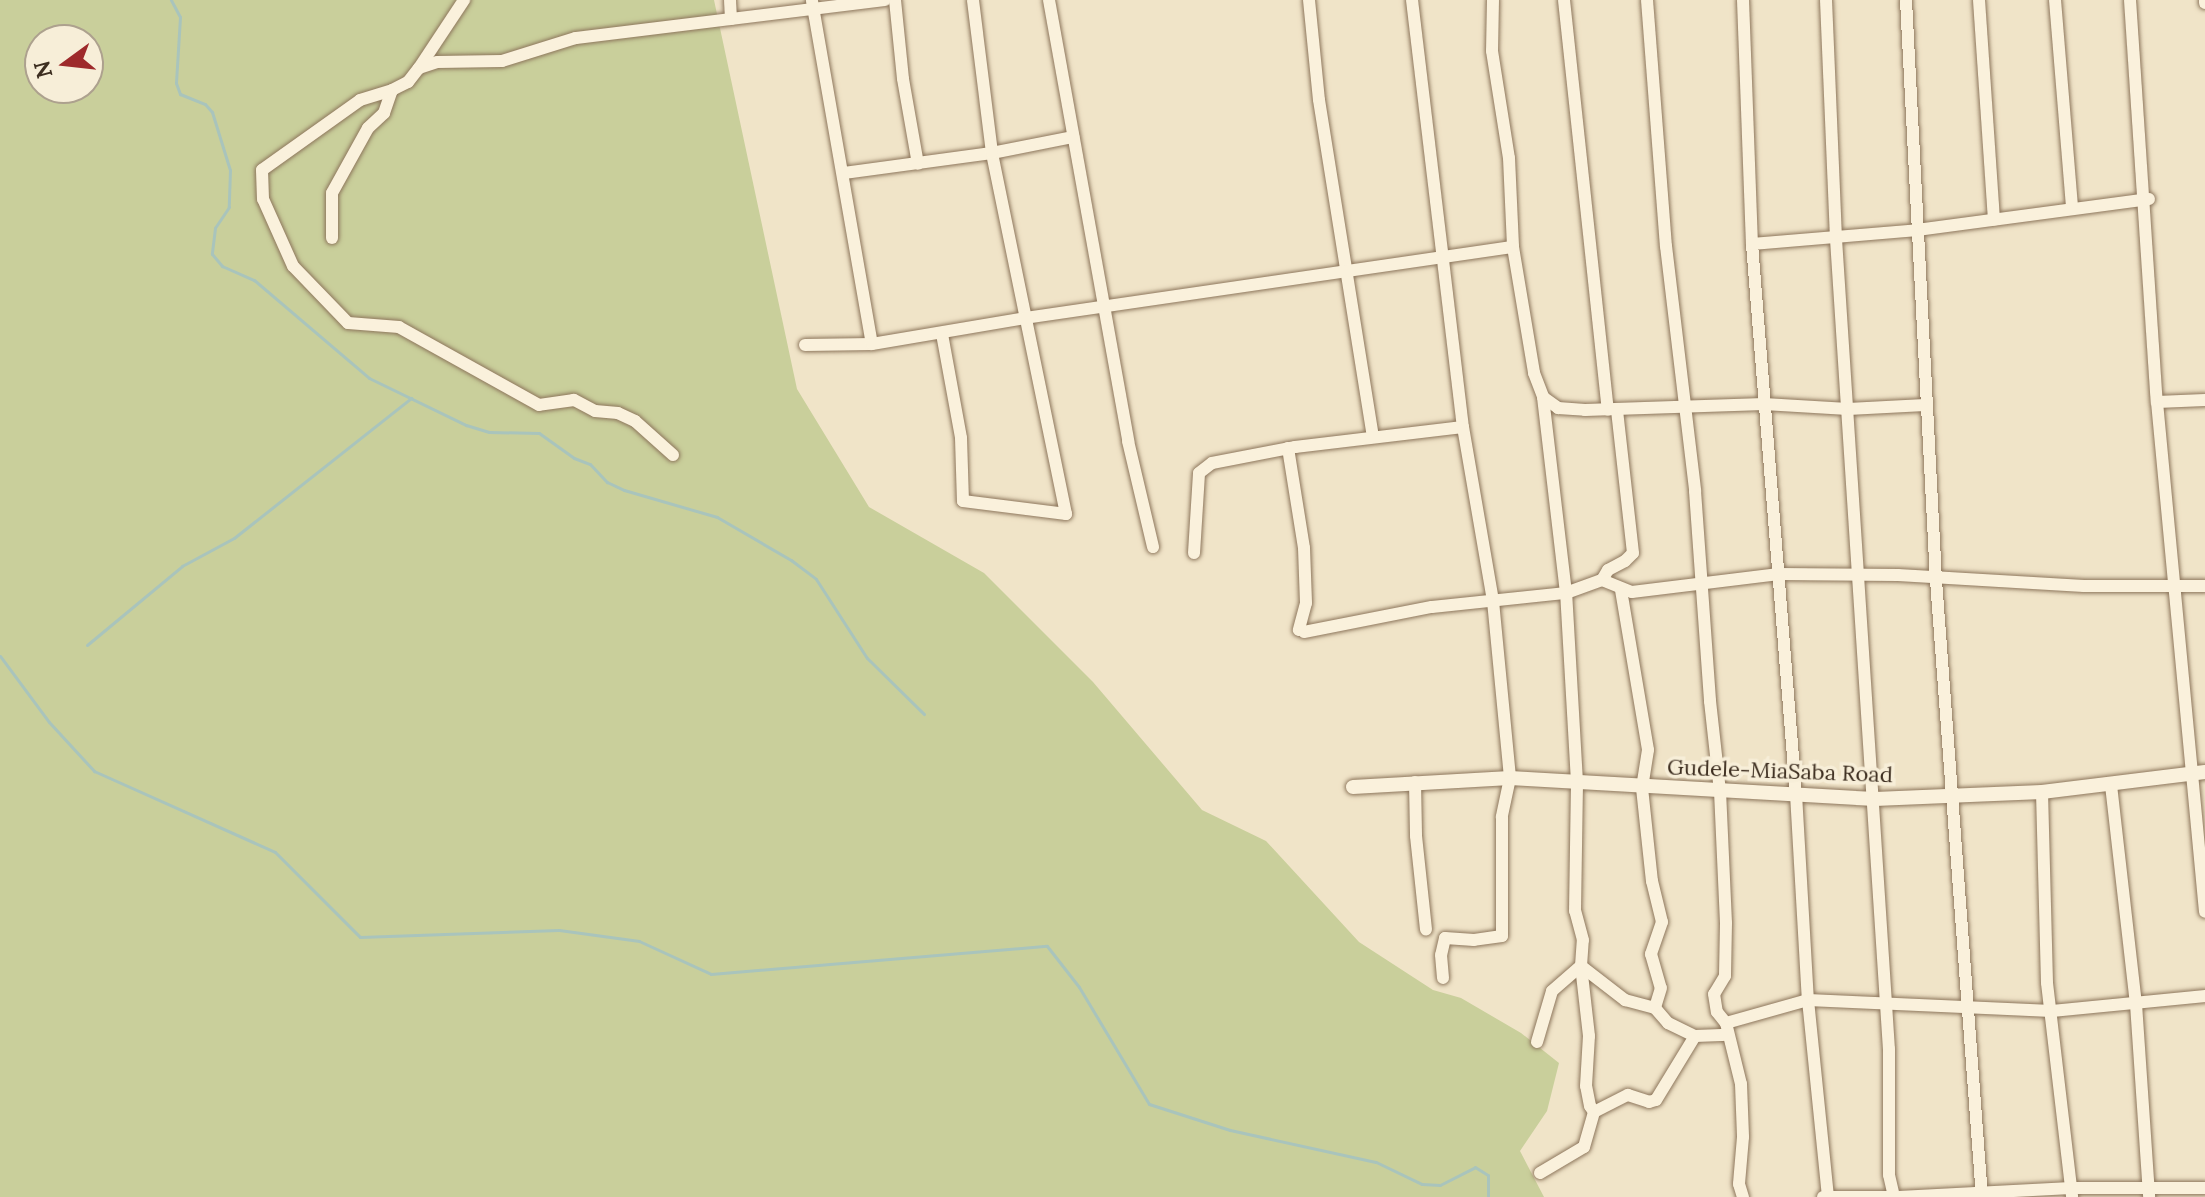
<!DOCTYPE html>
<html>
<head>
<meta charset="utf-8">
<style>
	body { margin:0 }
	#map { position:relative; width:2205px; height:1197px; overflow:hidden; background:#f0e4c8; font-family:Lora,serif }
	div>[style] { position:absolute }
	.green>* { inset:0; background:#c9cf9b }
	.stream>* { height:3px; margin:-1.5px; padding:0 1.5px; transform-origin:1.5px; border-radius:1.5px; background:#a9c4bc }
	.roads { filter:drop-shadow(0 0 2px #8d765c) drop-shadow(0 0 2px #8d765c) }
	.minor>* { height:12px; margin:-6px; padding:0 6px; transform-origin:6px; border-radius:6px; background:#faf1dc }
	.tertiary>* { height:14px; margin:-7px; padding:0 7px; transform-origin:7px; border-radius:7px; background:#faf1dc }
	span { translate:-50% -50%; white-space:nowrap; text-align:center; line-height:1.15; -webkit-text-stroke:7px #f7eed8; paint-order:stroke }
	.street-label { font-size:22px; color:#3d2e20 }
	.north { position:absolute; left:24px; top:24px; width:80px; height:80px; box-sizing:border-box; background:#f7eed8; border:2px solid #ada18e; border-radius:50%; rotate:255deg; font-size:22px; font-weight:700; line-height:32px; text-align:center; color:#3d2e20 }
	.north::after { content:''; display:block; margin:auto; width:28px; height:36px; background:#9e2a2b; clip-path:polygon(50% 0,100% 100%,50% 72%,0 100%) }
</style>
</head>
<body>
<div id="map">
	<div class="green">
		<div style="clip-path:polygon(evenodd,0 0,714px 0,797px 389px,869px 507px,984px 573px,1093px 682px,1202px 810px,1266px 841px,1359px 942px,1433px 990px,1461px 998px,1521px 1033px,1559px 1063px,1547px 1111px,1520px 1151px,1544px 1197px,0 1197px,0 0,40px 40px,88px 40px,88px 88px,40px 88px,40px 40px)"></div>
	</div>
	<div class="stream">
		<div style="left:171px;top:0;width:19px;rotate:62deg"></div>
		<div style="left:180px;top:17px;width:66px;rotate:93.5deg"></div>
		<div style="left:176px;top:83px;width:12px;rotate:70deg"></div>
		<div style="left:180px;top:94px;width:27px;rotate:22deg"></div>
		<div style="left:205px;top:104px;width:11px;rotate:49deg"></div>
		<div style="left:212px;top:112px;width:61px;rotate:72.8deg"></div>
		<div style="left:230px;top:170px;width:37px;rotate:92deg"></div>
		<div style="left:229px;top:207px;width:25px;rotate:124deg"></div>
		<div style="left:215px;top:228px;width:26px;rotate:97deg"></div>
		<div style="left:212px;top:254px;width:16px;rotate:50deg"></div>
		<div style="left:222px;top:266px;width:35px;rotate:24deg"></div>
		<div style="left:254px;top:280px;width:151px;rotate:40.4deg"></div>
		<div style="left:369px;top:378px;width:108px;rotate:25.9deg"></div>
		<div style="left:466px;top:425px;width:24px;rotate:17deg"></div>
		<div style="left:489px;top:432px;width:50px;rotate:1.1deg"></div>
		<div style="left:539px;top:433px;width:43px;rotate:35.5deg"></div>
		<div style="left:574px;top:458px;width:17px;rotate:21deg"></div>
		<div style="left:590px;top:464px;width:25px;rotate:47deg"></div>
		<div style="left:607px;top:482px;width:19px;rotate:25deg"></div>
		<div style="left:624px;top:490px;width:97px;rotate:16.2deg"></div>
		<div style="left:717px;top:517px;width:86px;rotate:30.2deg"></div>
		<div style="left:791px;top:560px;width:31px;rotate:37deg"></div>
		<div style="left:816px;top:579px;width:94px;rotate:57.2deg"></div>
		<div style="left:867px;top:658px;width:80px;rotate:44.5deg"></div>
		<div style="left:87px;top:645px;width:124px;rotate:-39.7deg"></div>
		<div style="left:182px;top:566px;width:59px;rotate:-28.3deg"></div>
		<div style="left:234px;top:538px;width:226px;rotate:-38.3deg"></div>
		<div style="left:0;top:656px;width:82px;rotate:53.4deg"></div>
		<div style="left:49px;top:722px;width:67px;rotate:47.4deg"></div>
		<div style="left:94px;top:771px;width:198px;rotate:24.1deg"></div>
		<div style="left:275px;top:852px;width:120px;rotate:45deg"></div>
		<div style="left:360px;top:937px;width:199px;rotate:-2deg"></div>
		<div style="left:559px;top:930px;width:81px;rotate:7.8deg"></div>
		<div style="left:639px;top:941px;width:79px;rotate:24.6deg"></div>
		<div style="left:711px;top:974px;width:337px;rotate:-4.8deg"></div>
		<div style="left:1047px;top:946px;width:52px;rotate:52deg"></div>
		<div style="left:1079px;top:987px;width:136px;rotate:59.1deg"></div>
		<div style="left:1149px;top:1104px;width:85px;rotate:17.8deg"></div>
		<div style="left:1230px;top:1130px;width:149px;rotate:12.4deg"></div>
		<div style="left:1376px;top:1162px;width:51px;rotate:25.6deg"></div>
		<div style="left:1422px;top:1184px;width:18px;rotate:3deg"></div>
		<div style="left:1440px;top:1185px;width:39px;rotate:-27deg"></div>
		<div style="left:1475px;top:1167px;width:15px;rotate:32deg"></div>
		<div style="left:1488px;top:1175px;width:22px;rotate:90deg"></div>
	</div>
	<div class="roads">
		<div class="minor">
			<div style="left:730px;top:0;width:19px;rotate:87deg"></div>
			<div style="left:895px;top:0;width:79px;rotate:84.2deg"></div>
			<div style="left:903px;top:79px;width:86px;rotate:80deg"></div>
			<div style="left:1049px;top:0;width:448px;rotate:79.8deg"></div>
			<div style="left:1128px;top:441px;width:109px;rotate:76.7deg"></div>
			<div style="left:1309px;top:0;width:100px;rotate:84.3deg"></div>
			<div style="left:1319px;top:100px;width:340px;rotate:80.9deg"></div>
			<div style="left:1412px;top:0;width:430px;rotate:83.2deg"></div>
			<div style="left:1463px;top:427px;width:177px;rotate:80.2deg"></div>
			<div style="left:1493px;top:601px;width:178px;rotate:84.5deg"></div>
			<div style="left:1510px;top:778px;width:40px;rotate:102deg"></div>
			<div style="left:1502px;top:817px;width:119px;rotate:90deg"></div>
			<div style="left:1502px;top:936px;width:28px;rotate:172deg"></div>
			<div style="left:1474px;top:940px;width:29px;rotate:-176deg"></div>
			<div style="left:1445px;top:938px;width:17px;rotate:103deg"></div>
			<div style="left:1441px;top:955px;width:23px;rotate:85deg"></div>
			<div style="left:1493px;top:0;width:51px;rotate:91.1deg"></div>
			<div style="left:1492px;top:51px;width:108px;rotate:81deg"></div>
			<div style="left:1509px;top:158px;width:89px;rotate:87.4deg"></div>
			<div style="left:1513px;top:247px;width:128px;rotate:80.5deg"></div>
			<div style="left:1534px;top:373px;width:26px;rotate:69deg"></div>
			<div style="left:1543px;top:397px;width:19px;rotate:36deg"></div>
			<div style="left:1558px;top:408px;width:27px;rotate:4deg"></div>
			<div style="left:1585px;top:410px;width:179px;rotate:-1.9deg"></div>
			<div style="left:1764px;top:404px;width:84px;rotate:3.4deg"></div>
			<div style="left:1848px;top:409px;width:77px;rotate:-3deg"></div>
			<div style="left:1564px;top:0;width:412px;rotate:83.9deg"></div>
			<div style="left:1647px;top:0;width:247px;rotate:85.6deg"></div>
			<div style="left:1666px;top:246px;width:247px;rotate:83.2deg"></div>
			<div style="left:1695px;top:491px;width:211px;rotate:85.9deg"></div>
			<div style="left:1710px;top:701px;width:91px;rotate:83.7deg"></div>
			<div style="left:1720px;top:791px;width:132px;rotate:87.4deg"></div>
			<div style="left:1726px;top:923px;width:53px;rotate:91.1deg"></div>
			<div style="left:1725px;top:976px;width:21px;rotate:121deg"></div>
			<div style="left:1714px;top:994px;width:18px;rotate:81deg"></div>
			<div style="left:1717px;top:1012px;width:14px;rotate:51deg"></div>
			<div style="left:1726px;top:1023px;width:63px;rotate:76.2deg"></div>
			<div style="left:1741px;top:1084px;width:53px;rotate:87.8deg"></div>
			<div style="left:1743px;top:1137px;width:47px;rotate:94.9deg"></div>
			<div style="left:1739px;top:1184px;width:14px;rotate:73deg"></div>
			<div style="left:1743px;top:0;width:244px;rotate:87.9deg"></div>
			<div style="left:1752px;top:244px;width:552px;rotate:85.43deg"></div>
			<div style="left:1796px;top:794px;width:206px;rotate:86.7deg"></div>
			<div style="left:1808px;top:1000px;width:198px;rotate:84.2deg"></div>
			<div style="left:1826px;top:0;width:239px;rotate:87.6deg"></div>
			<div style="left:1836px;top:239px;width:812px;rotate:86.26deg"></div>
			<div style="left:1889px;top:1049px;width:126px;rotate:90deg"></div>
			<div style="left:1889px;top:1175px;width:23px;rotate:77deg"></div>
			<div style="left:1906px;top:0;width:581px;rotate:87.04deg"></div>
			<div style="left:1936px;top:580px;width:619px;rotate:85.74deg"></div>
			<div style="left:1979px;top:0;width:220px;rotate:86.1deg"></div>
			<div style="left:2055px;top:0;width:208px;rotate:85.3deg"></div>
			<div style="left:2130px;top:0;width:403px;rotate:86.2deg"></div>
			<div style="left:2157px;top:402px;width:512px;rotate:84.62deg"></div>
			<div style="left:2205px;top:0;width:3px;rotate:90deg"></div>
			<div style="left:812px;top:1px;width:348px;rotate:80.1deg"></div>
			<div style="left:419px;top:68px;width:82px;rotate:-56.5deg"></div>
			<div style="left:844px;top:173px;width:149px;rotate:-7.7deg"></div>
			<div style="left:992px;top:153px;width:83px;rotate:-11.2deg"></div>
			<div style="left:332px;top:238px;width:45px;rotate:-90deg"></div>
			<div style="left:332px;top:193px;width:74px;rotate:-61deg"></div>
			<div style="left:368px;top:128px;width:22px;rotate:-43deg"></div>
			<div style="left:384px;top:113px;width:24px;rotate:-71deg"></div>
			<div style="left:1752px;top:244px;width:166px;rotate:-4.8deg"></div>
			<div style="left:1917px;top:230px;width:234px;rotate:-7.6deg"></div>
			<div style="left:942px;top:334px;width:106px;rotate:79.6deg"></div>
			<div style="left:961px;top:438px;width:63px;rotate:88.2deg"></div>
			<div style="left:963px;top:501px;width:104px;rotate:7.2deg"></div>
			<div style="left:1066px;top:514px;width:369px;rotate:-101.6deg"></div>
			<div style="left:992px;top:153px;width:154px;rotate:-97.1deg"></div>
			<div style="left:805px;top:345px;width:67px;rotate:-0.9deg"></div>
			<div style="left:872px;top:344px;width:155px;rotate:-9.6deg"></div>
			<div style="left:1025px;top:318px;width:493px;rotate:-8.3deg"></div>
			<div style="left:2157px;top:402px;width:48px;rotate:-2.4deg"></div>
			<div style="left:1288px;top:448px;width:101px;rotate:80.9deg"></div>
			<div style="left:1304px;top:548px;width:55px;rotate:87.9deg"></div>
			<div style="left:1306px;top:603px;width:28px;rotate:105deg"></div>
			<div style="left:673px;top:455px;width:51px;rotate:-138.2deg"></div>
			<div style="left:635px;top:421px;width:19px;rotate:-155deg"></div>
			<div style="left:618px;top:413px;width:23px;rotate:-175deg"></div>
			<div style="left:595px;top:411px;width:24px;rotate:-152deg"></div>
			<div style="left:574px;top:400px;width:35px;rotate:172deg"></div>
			<div style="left:539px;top:405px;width:160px;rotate:-150.9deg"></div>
			<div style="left:399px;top:327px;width:51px;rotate:-175.5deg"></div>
			<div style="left:348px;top:323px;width:79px;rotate:-134deg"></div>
			<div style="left:293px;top:266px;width:73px;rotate:-114.1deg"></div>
			<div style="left:263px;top:199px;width:29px;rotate:-92deg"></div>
			<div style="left:262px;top:170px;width:120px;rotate:-35.5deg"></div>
			<div style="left:360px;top:100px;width:34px;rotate:-17deg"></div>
			<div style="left:392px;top:90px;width:18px;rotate:-27deg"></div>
			<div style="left:408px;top:82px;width:18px;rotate:-52deg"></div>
			<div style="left:419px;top:68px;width:19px;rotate:-18deg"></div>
			<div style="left:437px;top:62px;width:65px;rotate:-0.9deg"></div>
			<div style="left:502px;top:61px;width:77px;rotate:-17.3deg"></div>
			<div style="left:576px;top:38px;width:311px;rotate:-7deg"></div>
			<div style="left:1194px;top:553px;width:80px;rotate:-86.4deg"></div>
			<div style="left:1199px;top:473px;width:16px;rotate:-38deg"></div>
			<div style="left:1212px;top:463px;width:85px;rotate:-10.9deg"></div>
			<div style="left:1295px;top:447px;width:169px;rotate:-6.8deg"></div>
			<div style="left:1602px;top:580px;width:12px;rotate:-59deg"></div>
			<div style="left:1608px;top:570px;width:19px;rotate:-28deg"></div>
			<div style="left:1625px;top:561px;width:11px;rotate:-45deg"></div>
			<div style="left:1633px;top:553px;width:144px;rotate:-96.4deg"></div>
			<div style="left:1621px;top:590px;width:162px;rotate:80.4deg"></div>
			<div style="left:1648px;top:750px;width:38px;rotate:99deg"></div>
			<div style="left:1642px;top:788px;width:94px;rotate:83.9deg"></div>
			<div style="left:1652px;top:881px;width:42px;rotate:76.3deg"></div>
			<div style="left:1662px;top:922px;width:34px;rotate:109deg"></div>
			<div style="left:1651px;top:954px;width:35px;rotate:74deg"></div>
			<div style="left:1661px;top:988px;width:21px;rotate:107deg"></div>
			<div style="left:1655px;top:1008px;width:20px;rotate:49deg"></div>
			<div style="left:1668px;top:1023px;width:30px;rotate:26deg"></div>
			<div style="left:1695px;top:1036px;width:33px;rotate:-2deg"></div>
			<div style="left:1304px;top:632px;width:130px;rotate:-11.1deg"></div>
			<div style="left:1432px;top:607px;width:135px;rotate:-6deg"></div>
			<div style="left:1566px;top:593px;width:38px;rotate:-20deg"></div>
			<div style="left:1602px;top:580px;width:32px;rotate:22deg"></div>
			<div style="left:1632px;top:592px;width:148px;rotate:-7deg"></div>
			<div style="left:1779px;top:574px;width:119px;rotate:0.5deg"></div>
			<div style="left:1898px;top:575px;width:186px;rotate:3.4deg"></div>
			<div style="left:2084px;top:586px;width:121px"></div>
			<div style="left:1415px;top:782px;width:54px;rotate:88.9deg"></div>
			<div style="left:1416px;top:836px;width:94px;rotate:83.9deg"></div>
			<div style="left:2111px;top:785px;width:220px;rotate:83.5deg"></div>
			<div style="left:2136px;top:1004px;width:193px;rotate:86.1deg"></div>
			<div style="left:2042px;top:792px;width:191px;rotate:88.5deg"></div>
			<div style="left:2047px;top:983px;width:215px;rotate:83.3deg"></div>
			<div style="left:1726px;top:1023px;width:85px;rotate:-15.7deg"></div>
			<div style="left:1808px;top:1000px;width:244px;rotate:2.6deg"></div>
			<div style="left:2052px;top:1011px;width:154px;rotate:-5.6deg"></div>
			<div style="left:1537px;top:1042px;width:53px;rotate:-73.6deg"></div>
			<div style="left:1552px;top:991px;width:38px;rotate:-41deg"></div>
			<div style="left:1581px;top:966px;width:26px;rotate:-86deg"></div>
			<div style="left:1583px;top:940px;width:30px;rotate:-105deg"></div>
			<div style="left:1575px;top:911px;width:129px;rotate:-89.1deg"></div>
			<div style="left:1577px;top:782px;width:189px;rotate:-93.3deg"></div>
			<div style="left:1566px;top:593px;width:197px;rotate:-96.7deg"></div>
			<div style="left:1594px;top:1112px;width:7px;rotate:-124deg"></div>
			<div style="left:1590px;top:1106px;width:20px;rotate:-101deg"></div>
			<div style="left:1586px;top:1086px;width:50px;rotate:-86.6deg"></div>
			<div style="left:1589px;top:1036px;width:70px;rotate:-96.5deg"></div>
			<div style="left:1581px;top:966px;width:56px;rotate:37.7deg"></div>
			<div style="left:1625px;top:1000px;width:31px;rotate:15deg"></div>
			<div style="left:1540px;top:1173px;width:51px;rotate:-30.6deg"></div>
			<div style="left:1584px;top:1147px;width:36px;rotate:-74deg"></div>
			<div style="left:1594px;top:1112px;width:38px;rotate:-27deg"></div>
			<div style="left:1628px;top:1095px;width:22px;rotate:18deg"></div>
			<div style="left:1649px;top:1102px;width:7px;rotate:-16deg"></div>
			<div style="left:1656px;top:1100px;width:75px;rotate:-58.6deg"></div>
			<div style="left:1823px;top:1197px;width:66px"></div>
			<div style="left:1899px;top:1197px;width:172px;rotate:-3deg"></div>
			<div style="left:2071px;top:1188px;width:134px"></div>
		</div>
		<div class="tertiary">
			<div style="left:1353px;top:787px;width:157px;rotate:-3.3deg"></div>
			<div style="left:1510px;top:778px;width:366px;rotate:3.3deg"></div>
			<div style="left:1875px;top:799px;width:167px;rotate:-2.4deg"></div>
			<div style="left:2042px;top:792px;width:164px;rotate:-7deg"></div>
		</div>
	</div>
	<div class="street-label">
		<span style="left:1780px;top:771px;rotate:2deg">Gudele-MiaSaba Road</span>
	</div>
	<div class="north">N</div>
</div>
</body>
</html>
